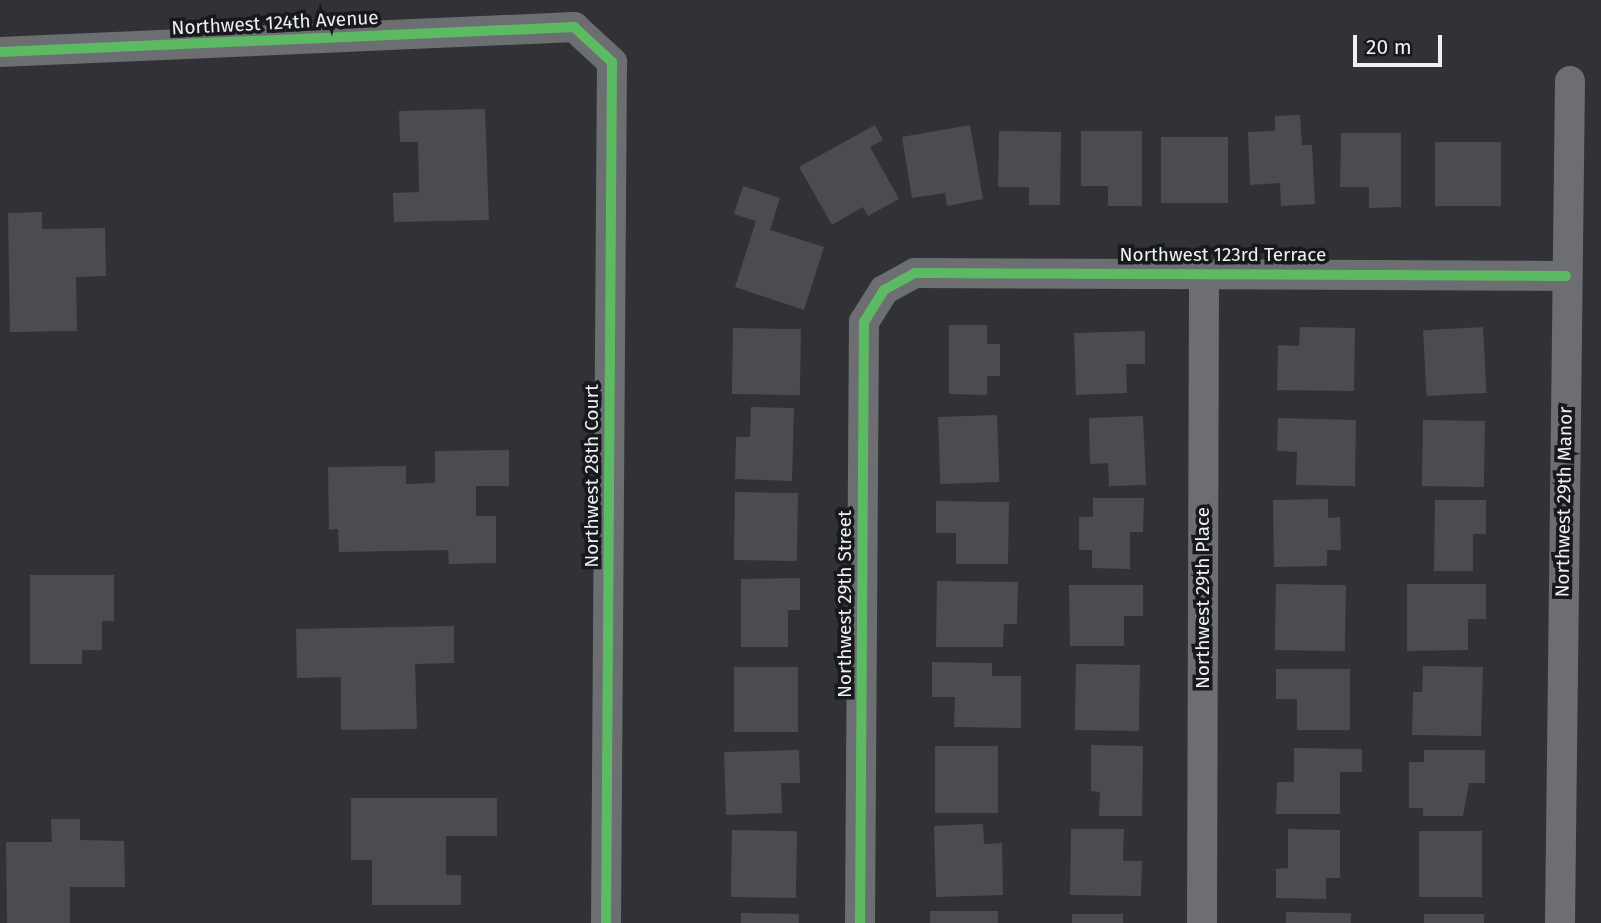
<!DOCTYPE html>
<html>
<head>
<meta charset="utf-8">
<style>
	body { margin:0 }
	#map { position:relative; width:1601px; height:923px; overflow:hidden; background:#303236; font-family:"Fira Sans",sans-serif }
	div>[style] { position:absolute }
	.building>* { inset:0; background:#4b4c4f; transform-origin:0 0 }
	.minor>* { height:30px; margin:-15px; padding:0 15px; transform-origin:15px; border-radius:15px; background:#6c6e72 }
	.cycleway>* { height:10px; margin:-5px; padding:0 5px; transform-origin:5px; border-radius:5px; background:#5cba63 }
	span { translate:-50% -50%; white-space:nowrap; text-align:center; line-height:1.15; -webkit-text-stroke:7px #17191c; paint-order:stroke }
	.street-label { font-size:19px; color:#eef0f5 }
	.scale { position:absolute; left:1353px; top:35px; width:89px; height:32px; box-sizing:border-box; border:4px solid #eef0f5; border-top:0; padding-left:9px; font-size:21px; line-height:24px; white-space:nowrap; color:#eef0f5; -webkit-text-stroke:5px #17191c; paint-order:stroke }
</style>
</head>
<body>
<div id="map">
	<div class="building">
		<div style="clip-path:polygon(485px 109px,489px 220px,394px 222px,393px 193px,419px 192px,418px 142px,400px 142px,399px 111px)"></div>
		<div style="clip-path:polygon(1300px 115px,1302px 145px,1312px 145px,1315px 204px,1281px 206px,1280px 183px,1250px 185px,1248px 132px,1275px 131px,1275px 116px)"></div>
		<div style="clip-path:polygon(875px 125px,883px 140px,870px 147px,899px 199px,868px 216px,863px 207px,832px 225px,799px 167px)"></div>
		<div style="clip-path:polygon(970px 125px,983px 199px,947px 206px,945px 193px,912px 198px,902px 137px)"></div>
		<div style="clip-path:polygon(999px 131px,1061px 132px,1060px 205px,1029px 205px,1029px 187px,998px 187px)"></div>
		<div style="clip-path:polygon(1081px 131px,1142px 131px,1142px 206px,1108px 206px,1108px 186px,1081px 186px)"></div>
		<div style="clip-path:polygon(1341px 133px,1401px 133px,1401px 207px,1369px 208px,1369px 187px,1340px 187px)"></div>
		<div style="left:1161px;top:137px;width:67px;height:66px"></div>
		<div style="left:1501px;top:142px;width:64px;height:66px;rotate:90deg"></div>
		<div style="clip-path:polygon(743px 186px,780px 198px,770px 230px,824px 247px,804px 310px,735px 287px,756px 221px,734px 214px)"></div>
		<div style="clip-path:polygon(42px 212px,42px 229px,105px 228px,106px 276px,76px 277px,77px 331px,10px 332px,8px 213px)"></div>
		<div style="clip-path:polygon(949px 325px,987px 325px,987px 344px,1000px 344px,1000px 376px,987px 376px,987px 395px,949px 394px)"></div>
		<div style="clip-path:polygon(1300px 327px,1355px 328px,1354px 391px,1277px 390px,1278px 345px,1299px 346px)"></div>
		<div style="left:1483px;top:327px;width:66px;height:60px;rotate:87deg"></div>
		<div style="left:733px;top:328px;width:68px;height:66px;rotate:1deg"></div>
		<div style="clip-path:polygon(1145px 331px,1145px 364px,1126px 364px,1127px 393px,1076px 395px,1074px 333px)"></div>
		<div style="clip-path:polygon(751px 407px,794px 408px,792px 481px,735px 479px,736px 437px,750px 437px)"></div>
		<div style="left:997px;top:415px;width:67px;height:59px;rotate:88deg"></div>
		<div style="clip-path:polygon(1143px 416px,1146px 485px,1109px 486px,1108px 463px,1090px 464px,1089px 418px)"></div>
		<div style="clip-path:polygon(1278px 418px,1356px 420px,1355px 486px,1296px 485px,1297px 452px,1277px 451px)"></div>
		<div style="left:1423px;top:420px;width:62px;height:66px;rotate:1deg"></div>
		<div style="clip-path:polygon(509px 450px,509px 486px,476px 486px,476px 516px,496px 516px,496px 563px,449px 564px,448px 550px,339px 552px,338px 529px,329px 530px,328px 467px,406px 466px,406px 484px,435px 483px,435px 451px)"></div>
		<div style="left:735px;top:492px;width:63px;height:68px;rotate:1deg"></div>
		<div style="clip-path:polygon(1093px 498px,1144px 498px,1143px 532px,1130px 532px,1130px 569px,1092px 568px,1092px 550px,1079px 550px,1079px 517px,1093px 517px)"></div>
		<div style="clip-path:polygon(1328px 499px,1328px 518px,1340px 517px,1341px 550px,1327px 550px,1327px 566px,1274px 567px,1273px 500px)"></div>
		<div style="clip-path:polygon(1435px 500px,1486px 500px,1486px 534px,1473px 534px,1473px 571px,1434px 571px)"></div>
		<div style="clip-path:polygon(936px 501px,1009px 502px,1008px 564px,956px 564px,956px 533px,936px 533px)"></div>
		<div style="clip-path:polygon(30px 575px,114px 575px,114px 621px,102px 621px,102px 650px,82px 650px,82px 664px,30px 664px)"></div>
		<div style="clip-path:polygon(800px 578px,800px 610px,788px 610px,788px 647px,741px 647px,741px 579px)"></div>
		<div style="clip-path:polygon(937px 581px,1018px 582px,1017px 624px,1004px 624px,1003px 647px,936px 647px)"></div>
		<div style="left:1276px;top:584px;width:70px;height:66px;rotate:1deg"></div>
		<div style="clip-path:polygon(1407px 584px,1486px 584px,1486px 619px,1468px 619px,1468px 650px,1407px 651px)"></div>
		<div style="clip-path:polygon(1069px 585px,1143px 585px,1143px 616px,1124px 616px,1124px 646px,1070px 646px)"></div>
		<div style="clip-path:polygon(454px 626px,454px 663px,415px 664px,417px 729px,341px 730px,341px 677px,297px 678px,296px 629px)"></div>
		<div style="clip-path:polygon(932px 662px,992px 663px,992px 676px,1021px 676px,1021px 728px,954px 727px,955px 697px,932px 697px)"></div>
		<div style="left:1076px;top:664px;width:64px;height:66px;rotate:1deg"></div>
		<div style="clip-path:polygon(1423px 666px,1483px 667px,1481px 736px,1412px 735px,1413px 692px,1422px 692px)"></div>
		<div style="left:734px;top:667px;width:64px;height:65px"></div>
		<div style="clip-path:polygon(1276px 669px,1350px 669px,1350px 730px,1297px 730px,1297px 699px,1276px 699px)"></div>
		<div style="clip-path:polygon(1091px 745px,1143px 746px,1142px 816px,1099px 816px,1100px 792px,1091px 791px)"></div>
		<div style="left:935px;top:746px;width:63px;height:67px"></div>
		<div style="clip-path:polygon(1294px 748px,1362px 749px,1362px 772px,1340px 772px,1340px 814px,1276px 814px,1277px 782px,1294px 782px)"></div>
		<div style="clip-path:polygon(799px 750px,800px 783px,781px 783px,782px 813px,726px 815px,724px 752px)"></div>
		<div style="clip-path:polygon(1424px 750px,1485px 750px,1485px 783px,1469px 783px,1463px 816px,1423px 816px,1423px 808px,1409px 808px,1409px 762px,1424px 762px)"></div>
		<div style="clip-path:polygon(351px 798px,497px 798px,497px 836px,446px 836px,446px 875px,461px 875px,461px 905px,372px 905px,372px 860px,351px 860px)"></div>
		<div style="clip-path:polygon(51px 819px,80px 819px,80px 840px,124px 841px,125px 887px,70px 887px,70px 923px,7px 923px,6px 842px,52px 842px)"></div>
		<div style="clip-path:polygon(983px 824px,984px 844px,1002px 843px,1003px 895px,936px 897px,934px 826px)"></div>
		<div style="clip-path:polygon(1071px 829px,1124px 829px,1123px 861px,1142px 861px,1141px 896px,1070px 895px)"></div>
		<div style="clip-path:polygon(1288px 829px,1340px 830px,1340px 878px,1326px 878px,1326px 899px,1276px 898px,1276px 869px,1288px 868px)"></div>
		<div style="left:732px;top:830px;width:65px;height:67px;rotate:1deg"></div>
		<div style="left:1419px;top:831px;width:63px;height:66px"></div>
		<div style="left:930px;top:911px;width:68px;height:12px"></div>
		<div style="left:1286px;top:912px;width:65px;height:11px;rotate:1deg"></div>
		<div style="left:741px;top:913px;width:58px;height:10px;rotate:1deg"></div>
		<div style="left:1072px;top:914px;width:51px;height:9px"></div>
		<div style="left:1424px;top:914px;width:60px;height:9px"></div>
	</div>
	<div class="minor">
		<div style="left:0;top:52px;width:575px;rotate:-2.49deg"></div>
		<div style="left:574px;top:27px;width:52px;rotate:42.6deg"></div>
		<div style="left:612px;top:62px;width:861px;rotate:90.4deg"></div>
		<div style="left:860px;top:923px;width:601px;rotate:-89.62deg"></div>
		<div style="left:864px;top:322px;width:38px;rotate:-58deg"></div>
		<div style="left:884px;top:290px;width:35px;rotate:-29deg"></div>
		<div style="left:915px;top:273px;width:651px;rotate:0.26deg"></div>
		<div style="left:1202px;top:923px;width:651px;rotate:-89.82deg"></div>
		<div style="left:1560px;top:923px;width:842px;rotate:-89.32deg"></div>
	</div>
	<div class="cycleway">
		<div style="left:0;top:52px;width:575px;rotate:-2.49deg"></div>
		<div style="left:574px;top:27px;width:52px;rotate:42.6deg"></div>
		<div style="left:612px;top:62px;width:861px;rotate:90.4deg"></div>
		<div style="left:860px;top:923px;width:601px;rotate:-89.62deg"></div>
		<div style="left:864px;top:322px;width:38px;rotate:-58deg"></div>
		<div style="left:884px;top:290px;width:35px;rotate:-29deg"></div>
		<div style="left:915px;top:273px;width:651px;rotate:0.26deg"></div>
	</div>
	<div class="street-label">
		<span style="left:275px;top:23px;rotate:-3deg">Northwest 124th Avenue</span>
		<span style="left:1223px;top:255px">Northwest 123rd Terrace</span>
		<span style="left:592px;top:476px;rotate:-90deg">Northwest 28th Court</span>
		<span style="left:1564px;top:502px;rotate:-89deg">Northwest 29th Manor</span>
		<span style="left:1203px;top:598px;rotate:-90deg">Northwest 29th Place</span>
		<span style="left:845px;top:604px;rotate:-90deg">Northwest 29th Street</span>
	</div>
	<div class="scale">20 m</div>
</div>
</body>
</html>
